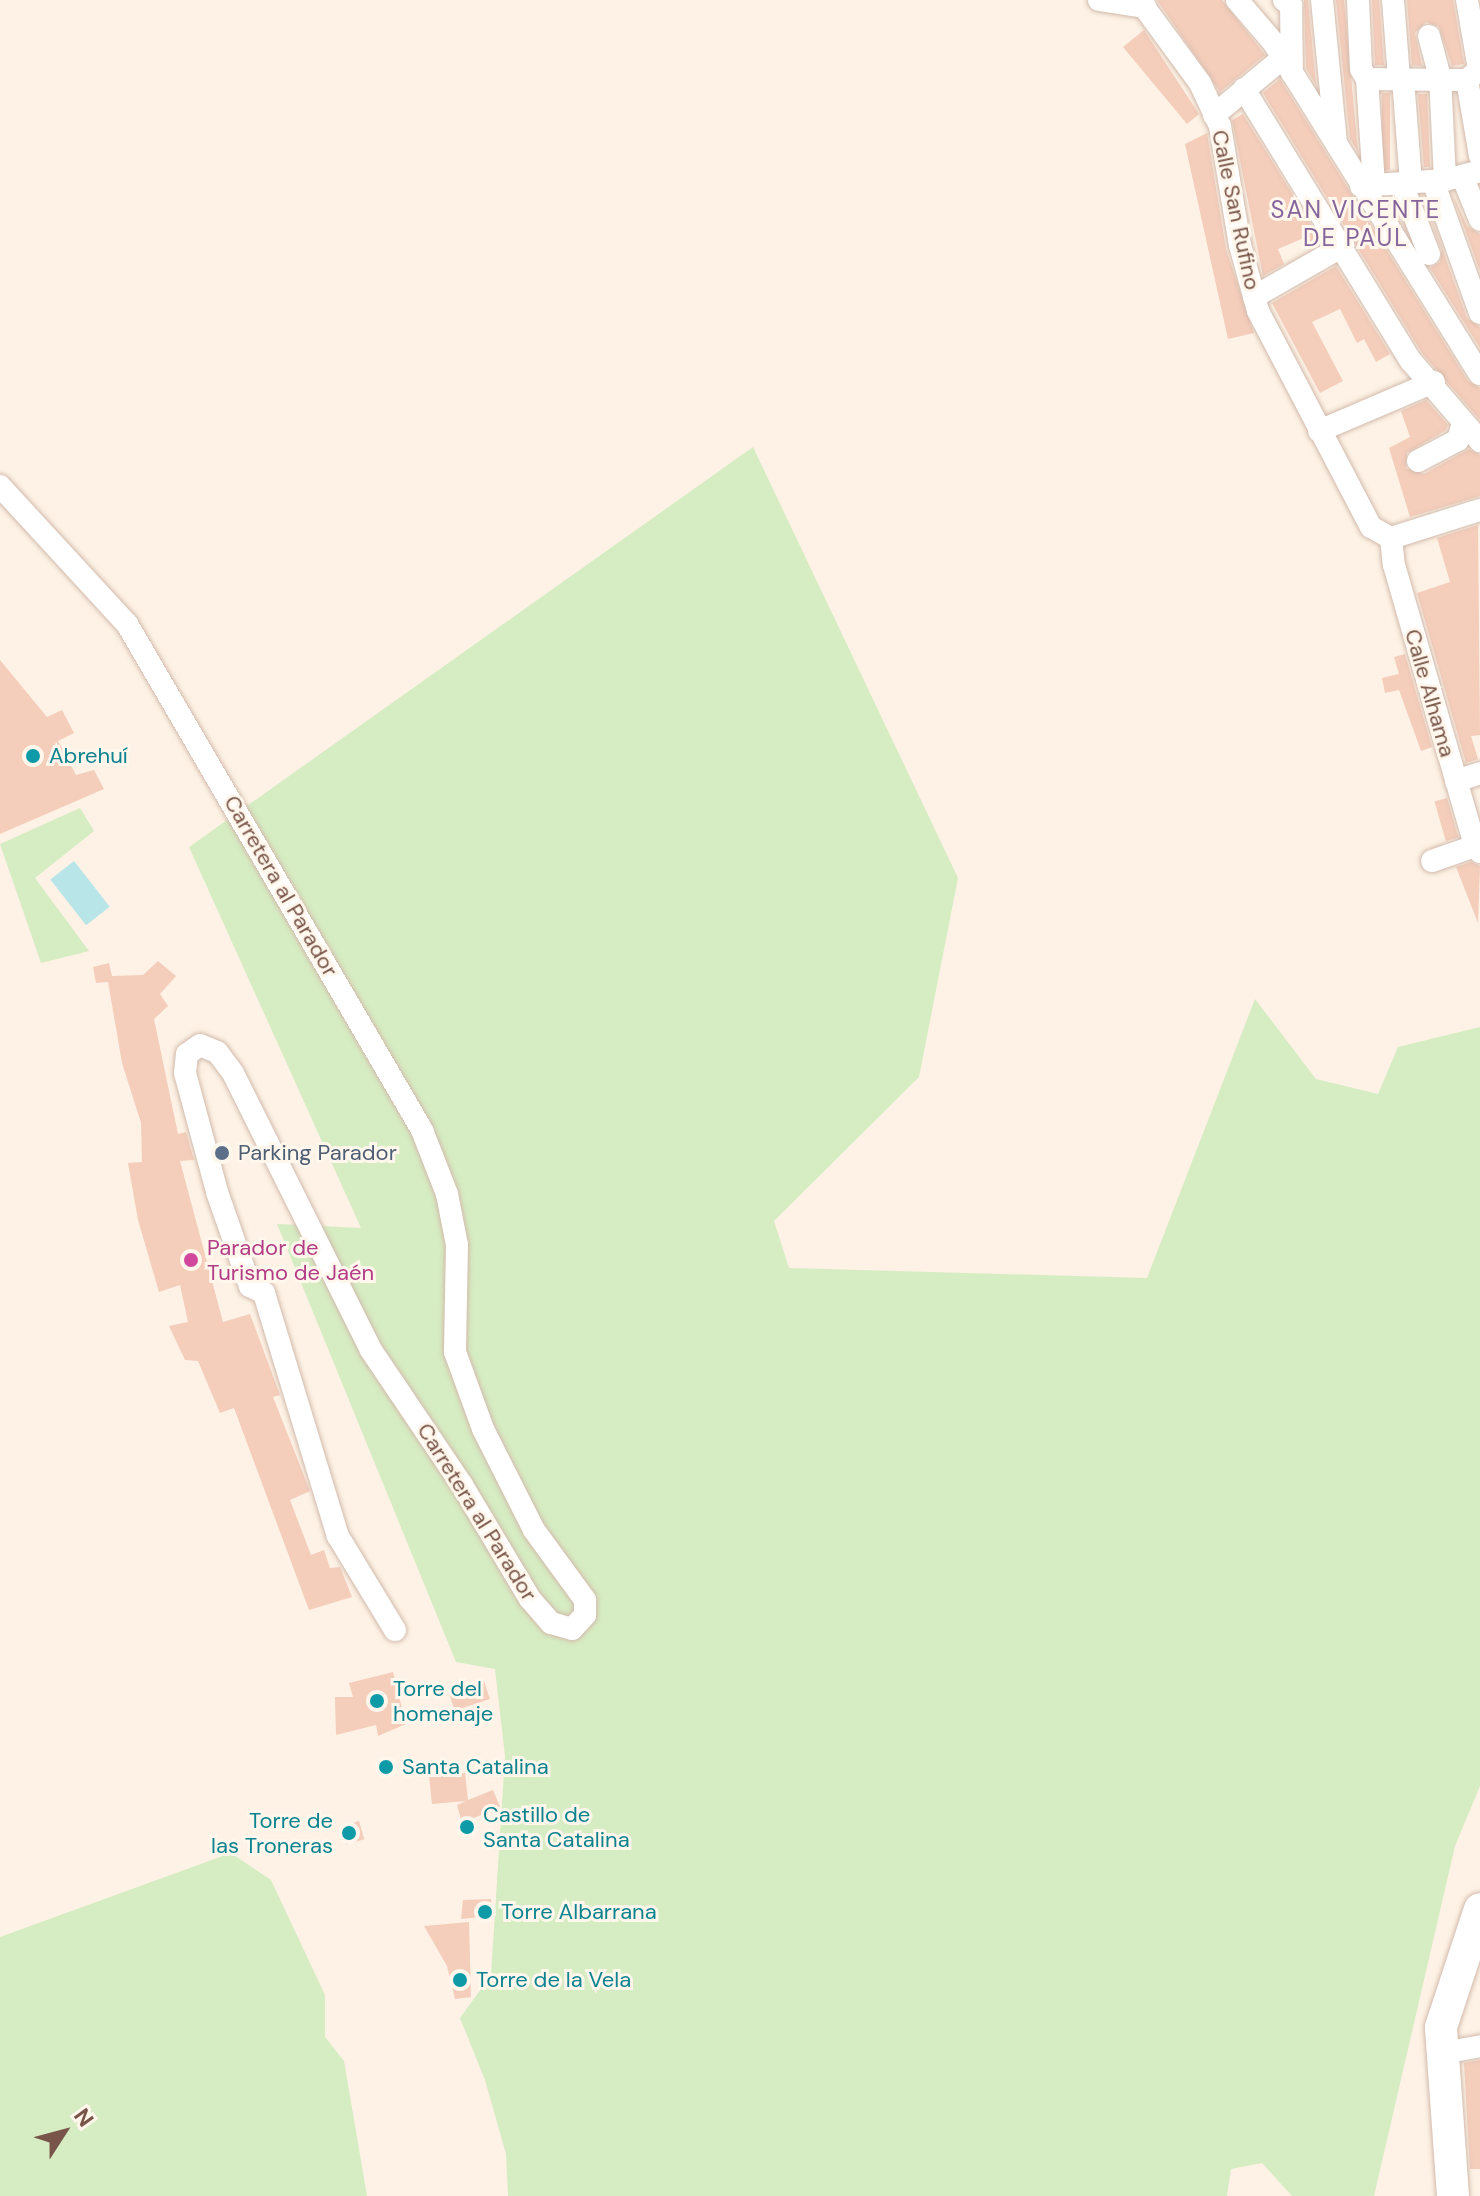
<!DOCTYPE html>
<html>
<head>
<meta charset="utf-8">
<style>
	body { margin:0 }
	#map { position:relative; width:1480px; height:2196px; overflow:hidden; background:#fdf2e5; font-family:"DM Sans",sans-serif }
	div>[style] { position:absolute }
	.green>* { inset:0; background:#d6ecc2 }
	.water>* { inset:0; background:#b8e5e8; transform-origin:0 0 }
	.building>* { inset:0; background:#f4cdbb; transform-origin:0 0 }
	.roads { filter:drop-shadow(0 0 2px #d2baac) drop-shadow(0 0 2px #d2baac) }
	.street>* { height:22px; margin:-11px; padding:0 11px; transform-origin:11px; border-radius:11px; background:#fff }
	.secondary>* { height:32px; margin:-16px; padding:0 16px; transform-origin:16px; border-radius:16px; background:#fff }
	.dots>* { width:22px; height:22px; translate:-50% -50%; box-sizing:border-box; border:4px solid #fff6ec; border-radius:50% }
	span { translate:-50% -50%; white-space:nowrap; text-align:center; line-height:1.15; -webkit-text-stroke:6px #fff6ec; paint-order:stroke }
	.street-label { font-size:22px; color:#785548 }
	.culture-label { font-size:22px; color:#0d838f }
	.left { translate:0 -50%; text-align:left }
	.right { translate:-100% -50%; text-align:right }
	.service-label { font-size:22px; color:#4e5e75 }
	.hotel-label { font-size:22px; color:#b23c85 }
	.neighbourhood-label { font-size:24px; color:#84649b; letter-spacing:2px }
	.north { position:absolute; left:24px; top:2092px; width:80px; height:80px; -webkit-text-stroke:6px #fff6ec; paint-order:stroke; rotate:54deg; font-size:22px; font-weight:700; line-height:32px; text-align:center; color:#785548 }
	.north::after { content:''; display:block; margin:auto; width:28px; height:36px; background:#785548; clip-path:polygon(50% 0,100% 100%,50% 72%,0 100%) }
</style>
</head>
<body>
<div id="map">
	<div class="green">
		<div style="clip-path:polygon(753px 447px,958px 878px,919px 1077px,774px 1221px,789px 1268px,1147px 1278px,1255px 999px,1316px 1079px,1378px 1094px,1398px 1047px,1480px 1027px,1480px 1786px,1455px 1846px,1374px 2196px,1292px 2196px,1262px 2163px,1231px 2169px,1227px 2196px,508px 2196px,506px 2154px,485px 2080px,460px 2018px,491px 1975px,505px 1756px,495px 1669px,456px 1662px,277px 1224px,361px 1228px,189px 847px)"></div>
		<div style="clip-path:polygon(80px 808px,94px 831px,35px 878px,89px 951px,41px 963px,0 844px)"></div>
		<div style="clip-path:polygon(231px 1853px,271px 1880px,325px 1995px,325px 2037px,344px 2061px,367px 2196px,0 2196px,0 1937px)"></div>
	</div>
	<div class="water">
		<div style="left:74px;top:861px;width:58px;height:30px;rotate:52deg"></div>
	</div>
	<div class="building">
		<div style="clip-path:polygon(1157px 0,1222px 0,1265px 55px,1220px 92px)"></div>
		<div style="clip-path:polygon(1304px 0,1308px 0,1316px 85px,1306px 68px)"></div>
		<div style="clip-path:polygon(1336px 0,1344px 0,1358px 152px,1350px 139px)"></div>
		<div style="clip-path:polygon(1372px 0,1379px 0,1384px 65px,1375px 65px)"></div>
		<div style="clip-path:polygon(1407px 0,1453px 0,1464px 64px,1452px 66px,1439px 27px,1426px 22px,1415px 33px,1422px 66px,1412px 65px)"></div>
		<div style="clip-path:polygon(1144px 30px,1199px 114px,1187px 124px,1123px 47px)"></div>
		<div style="clip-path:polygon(1280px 79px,1468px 381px,1480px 388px,1480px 420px,1422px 353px,1263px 93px)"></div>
		<div style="left:1382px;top:93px;width:8px;height:77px"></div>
		<div style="clip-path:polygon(1418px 94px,1427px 94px,1430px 167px,1424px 167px)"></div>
		<div style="clip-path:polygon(1243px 114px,1322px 242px,1313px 247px,1306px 237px,1278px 249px,1284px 264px,1263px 276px,1232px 120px)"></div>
		<div style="clip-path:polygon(1207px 133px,1226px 249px,1254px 333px,1228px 339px,1185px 144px)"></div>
		<div style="clip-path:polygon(1452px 193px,1467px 226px,1480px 234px,1480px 271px)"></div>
		<div style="clip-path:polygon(1422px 196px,1423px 196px,1467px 318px,1480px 327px,1480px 348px,1430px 268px,1440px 262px,1442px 250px)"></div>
		<div style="clip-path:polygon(1336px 266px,1390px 354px,1376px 362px,1364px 339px,1357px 343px,1340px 309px,1312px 322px,1343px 381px,1320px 393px,1272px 303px)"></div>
		<div style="clip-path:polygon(1426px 400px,1448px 425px,1446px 430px,1407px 453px,1406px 468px,1424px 474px,1469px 449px,1480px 455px,1480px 496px,1410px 517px,1389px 448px,1410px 437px,1401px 411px)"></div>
		<div style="clip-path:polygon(1478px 525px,1480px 735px,1471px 736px,1478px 759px,1466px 763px,1417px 593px,1450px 582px,1437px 538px)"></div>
		<div style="clip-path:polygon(1405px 654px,1432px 747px,1421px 751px,1399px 690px,1385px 693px,1382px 678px,1399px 674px,1394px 657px)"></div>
		<div style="clip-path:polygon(0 660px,47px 717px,62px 710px,74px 733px,58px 741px,76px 775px,94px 770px,104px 789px,0 834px)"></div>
		<div style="left:1447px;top:798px;width:41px;height:13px;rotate:74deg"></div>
		<div style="clip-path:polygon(1471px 862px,1480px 866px,1478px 923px,1456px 867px)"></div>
		<div style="clip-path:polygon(158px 961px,176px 976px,160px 994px,168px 1006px,154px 1019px,178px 1134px,186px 1132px,194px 1160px,180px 1161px,223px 1322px,250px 1314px,280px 1395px,273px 1397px,310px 1491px,290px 1500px,311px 1555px,324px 1550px,330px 1568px,340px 1567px,352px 1597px,309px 1610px,234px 1408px,220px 1413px,198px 1361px,185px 1360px,169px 1326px,188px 1322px,180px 1285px,159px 1292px,138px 1220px,128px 1163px,142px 1162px,141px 1123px,122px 1063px,108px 982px,96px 983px,93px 967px,109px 963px,112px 976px,143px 975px)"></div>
		<div style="clip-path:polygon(393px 1672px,406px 1724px,378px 1736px,376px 1725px,336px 1735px,335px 1697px,353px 1697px,349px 1683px)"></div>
		<div style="left:484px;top:1681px;width:19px;height:37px;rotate:72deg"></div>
		<div style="clip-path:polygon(465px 1773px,468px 1800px,493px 1790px,500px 1807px,462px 1823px,457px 1805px,466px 1801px,432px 1804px,429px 1776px)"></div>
		<div style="left:359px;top:1821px;width:19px;height:19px;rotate:74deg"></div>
		<div style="clip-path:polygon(491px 1899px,492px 1916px,461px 1919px,463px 1900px)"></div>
		<div style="clip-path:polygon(469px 1922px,471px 1997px,455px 1999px,447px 1966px,424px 1926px)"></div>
		<div style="clip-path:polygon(1480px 2060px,1480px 2169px,1470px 2169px,1464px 2063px)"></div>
	</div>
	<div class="roads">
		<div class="street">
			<div style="left:1099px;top:0;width:47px;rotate:8.7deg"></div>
			<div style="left:1139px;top:0;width:103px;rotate:53.7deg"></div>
			<div style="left:1200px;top:83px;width:47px;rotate:65.1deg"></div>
			<div style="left:1220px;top:126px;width:121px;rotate:80.5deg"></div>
			<div style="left:1240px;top:245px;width:68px;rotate:74.7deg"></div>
			<div style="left:1258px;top:311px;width:244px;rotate:62.4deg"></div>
			<div style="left:1371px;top:527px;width:23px;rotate:29deg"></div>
			<div style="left:1237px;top:0;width:55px;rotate:49.4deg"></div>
			<div style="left:1273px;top:42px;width:391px;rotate:58.1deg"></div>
			<div style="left:1284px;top:0;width:9px;rotate:36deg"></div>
			<div style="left:1291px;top:5px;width:68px;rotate:89.2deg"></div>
			<div style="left:1322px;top:0;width:143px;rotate:84.4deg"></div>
			<div style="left:1358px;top:0;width:69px;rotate:87.5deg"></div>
			<div style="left:1361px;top:69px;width:12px;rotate:59deg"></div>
			<div style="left:1367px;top:79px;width:100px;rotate:0.6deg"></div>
			<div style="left:1467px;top:80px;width:16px;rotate:-40deg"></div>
			<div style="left:1479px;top:70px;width:71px;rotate:-99.7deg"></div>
			<div style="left:1393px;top:0;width:78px;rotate:85.6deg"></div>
			<div style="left:1429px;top:36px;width:42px;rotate:75deg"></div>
			<div style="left:1440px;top:77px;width:103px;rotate:87.2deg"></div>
			<div style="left:1367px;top:79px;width:105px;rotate:86.2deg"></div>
			<div style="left:1403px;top:79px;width:104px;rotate:85.6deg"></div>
			<div style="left:1467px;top:80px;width:77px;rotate:80.3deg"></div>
			<div style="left:1244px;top:89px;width:319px;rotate:58.5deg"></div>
			<div style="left:1411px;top:361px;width:106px;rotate:49.2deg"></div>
			<div style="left:1214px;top:115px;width:89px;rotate:-39.6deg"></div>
			<div style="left:1463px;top:178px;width:45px;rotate:68deg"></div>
			<div style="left:1433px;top:181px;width:140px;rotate:70.4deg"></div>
			<div style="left:1402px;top:184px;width:75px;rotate:68.9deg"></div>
			<div style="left:1361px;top:186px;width:84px;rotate:-4.1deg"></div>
			<div style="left:1445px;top:180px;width:36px;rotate:-14deg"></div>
			<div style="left:1254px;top:297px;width:103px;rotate:-29.8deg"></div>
			<div style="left:1319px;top:431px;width:125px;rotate:-23.1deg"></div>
			<div style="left:1418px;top:461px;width:45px;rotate:-27.7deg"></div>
			<div style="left:1458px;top:440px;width:18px;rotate:-74deg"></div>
			<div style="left:0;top:486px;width:188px;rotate:47.4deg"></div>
			<div style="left:127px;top:624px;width:586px;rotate:59.76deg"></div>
			<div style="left:422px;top:1130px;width:69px;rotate:68.7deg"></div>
			<div style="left:447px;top:1194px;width:52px;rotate:78.9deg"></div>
			<div style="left:457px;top:1245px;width:107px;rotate:91.1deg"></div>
			<div style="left:455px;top:1352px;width:82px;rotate:70deg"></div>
			<div style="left:483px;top:1429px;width:113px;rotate:63.2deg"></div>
			<div style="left:534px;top:1530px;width:87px;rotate:53.9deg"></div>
			<div style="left:585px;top:1600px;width:15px;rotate:90deg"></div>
			<div style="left:585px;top:1615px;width:19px;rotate:133deg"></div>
			<div style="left:572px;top:1629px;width:22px;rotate:-164deg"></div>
			<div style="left:551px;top:1623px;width:32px;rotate:-131deg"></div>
			<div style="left:530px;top:1599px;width:133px;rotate:-120.8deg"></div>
			<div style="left:462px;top:1485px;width:163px;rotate:-124deg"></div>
			<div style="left:371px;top:1350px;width:309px;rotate:-116.5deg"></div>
			<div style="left:233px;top:1073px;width:26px;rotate:-127deg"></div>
			<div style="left:217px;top:1052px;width:18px;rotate:-158deg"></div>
			<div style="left:200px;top:1045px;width:16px;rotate:145deg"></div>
			<div style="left:187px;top:1054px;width:19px;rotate:96deg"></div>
			<div style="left:185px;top:1073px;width:123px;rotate:74.9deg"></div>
			<div style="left:217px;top:1192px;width:100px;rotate:70.7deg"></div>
			<div style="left:250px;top:1286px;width:16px;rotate:27deg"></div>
			<div style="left:264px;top:1293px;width:254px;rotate:73.1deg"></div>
			<div style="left:338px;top:1536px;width:110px;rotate:58.8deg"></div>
			<div style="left:1391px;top:538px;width:27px;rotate:84deg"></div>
			<div style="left:1394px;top:565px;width:292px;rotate:73.9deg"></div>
			<div style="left:1391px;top:538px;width:93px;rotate:-17.5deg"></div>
			<div style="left:1456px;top:781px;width:25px;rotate:-18deg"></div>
			<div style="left:1432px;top:861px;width:46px;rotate:-19.2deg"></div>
			<div style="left:1475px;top:846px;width:8px;rotate:50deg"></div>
			<div style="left:1442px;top:2053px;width:39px;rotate:-10deg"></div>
		</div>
		<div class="secondary">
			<div style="left:1453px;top:2196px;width:169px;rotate:-94.1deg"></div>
			<div style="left:1441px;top:2027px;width:124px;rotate:-71.7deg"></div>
		</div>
	</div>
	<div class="dots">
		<div style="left:33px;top:756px;background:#0f9aa8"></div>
		<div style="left:222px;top:1153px;background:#5c6f8a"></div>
		<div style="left:191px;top:1260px;background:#d1479c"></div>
		<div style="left:377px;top:1701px;background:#0f9aa8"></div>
		<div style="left:386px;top:1767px;background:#0f9aa8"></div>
		<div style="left:467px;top:1827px;background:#0f9aa8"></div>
		<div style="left:349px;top:1833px;background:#0f9aa8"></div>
		<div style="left:485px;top:1912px;background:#0f9aa8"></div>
		<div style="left:460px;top:1980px;background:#0f9aa8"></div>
	</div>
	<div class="street-label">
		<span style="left:1236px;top:210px;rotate:78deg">Calle San Rufino</span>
		<span style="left:1430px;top:693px;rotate:74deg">Calle Alhama</span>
		<span style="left:281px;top:886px;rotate:60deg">Carretera al Parador</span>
		<span style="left:477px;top:1512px;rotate:58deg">Carretera al Parador</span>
	</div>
	<div class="culture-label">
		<span class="left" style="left:49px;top:756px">Abrehuí</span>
		<span class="left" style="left:393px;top:1701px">Torre del<br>homenaje</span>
		<span class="left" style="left:402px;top:1767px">Santa Catalina</span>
		<span class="left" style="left:483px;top:1827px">Castillo de<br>Santa Catalina</span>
		<span class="right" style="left:333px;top:1833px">Torre de<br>las Troneras</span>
		<span class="left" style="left:501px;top:1912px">Torre Albarrana</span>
		<span class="left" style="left:476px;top:1980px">Torre de la Vela</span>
	</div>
	<div class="service-label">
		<span class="left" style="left:238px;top:1153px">Parking Parador</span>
	</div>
	<div class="hotel-label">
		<span class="left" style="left:207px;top:1260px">Parador de<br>Turismo de Jaén</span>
	</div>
	<div class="neighbourhood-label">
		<span style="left:1356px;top:224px">SAN VICENTE<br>DE PAÚL</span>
	</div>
	<div class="north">N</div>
</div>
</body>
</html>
